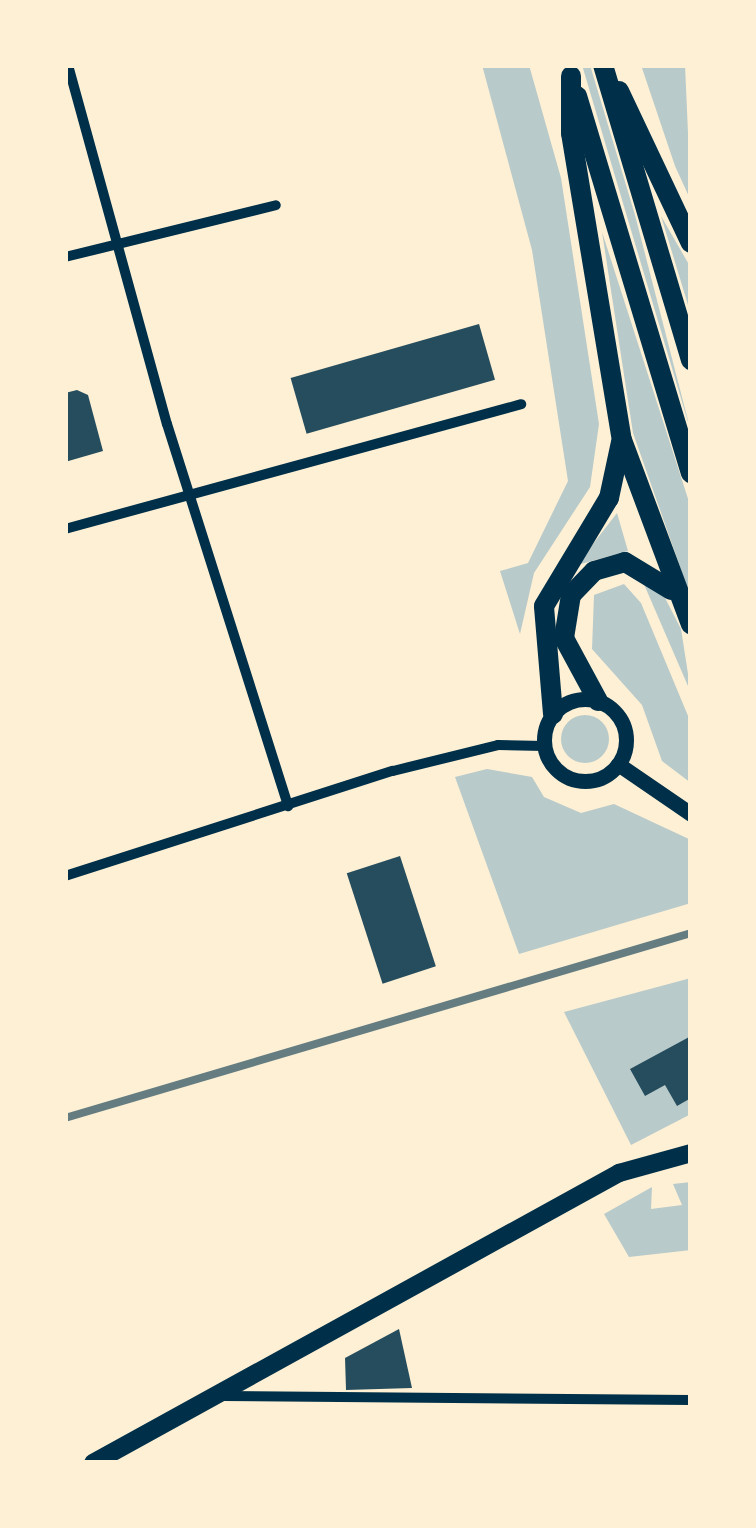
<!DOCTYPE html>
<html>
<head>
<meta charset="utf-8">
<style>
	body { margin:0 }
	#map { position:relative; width:756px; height:1528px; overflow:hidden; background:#fdf0d5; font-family:Lato,sans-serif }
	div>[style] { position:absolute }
	.green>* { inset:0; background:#b9caca }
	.round { border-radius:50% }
	.building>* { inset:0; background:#264d5e; transform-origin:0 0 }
	.minor>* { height:10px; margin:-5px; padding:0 5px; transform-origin:5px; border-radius:5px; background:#003049 }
	.tertiary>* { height:15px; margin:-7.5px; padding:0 7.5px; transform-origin:7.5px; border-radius:7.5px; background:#003049 }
	.tertiary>.ring { margin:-7.5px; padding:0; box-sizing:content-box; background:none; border:15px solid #003049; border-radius:50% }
	.secondary>* { height:18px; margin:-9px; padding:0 9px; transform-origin:9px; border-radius:9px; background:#003049 }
	.primary>* { height:20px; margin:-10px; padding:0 10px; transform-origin:10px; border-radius:10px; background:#003049 }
	.rail>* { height:8px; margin:-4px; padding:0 4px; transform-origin:4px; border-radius:4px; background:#657d81 }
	span { translate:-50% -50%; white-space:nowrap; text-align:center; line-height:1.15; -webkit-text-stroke:9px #fdf0d5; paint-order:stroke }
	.frame { position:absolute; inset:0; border:68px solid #fdf0d5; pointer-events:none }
</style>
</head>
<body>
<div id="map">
	<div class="green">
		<div style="clip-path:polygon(482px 65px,529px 65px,561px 178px,599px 424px,590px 487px,534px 573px,520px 634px,500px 571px,528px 563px,568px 481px,532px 250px)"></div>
		<div style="clip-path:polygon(582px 65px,590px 65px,635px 215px,691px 432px)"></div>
		<div style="clip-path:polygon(641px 65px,685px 65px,691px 201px,675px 166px)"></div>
		<div style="clip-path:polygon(661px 216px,691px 268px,691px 315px,685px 295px)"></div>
		<div style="clip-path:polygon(602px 232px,691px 508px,691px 598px,633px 433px)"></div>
		<div style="clip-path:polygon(617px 513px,628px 551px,581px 564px,579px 562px)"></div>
		<div style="clip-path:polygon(640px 575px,662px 592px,681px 629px,691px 693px)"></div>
		<div style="clip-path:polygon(624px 584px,641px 603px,691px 723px,691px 783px,662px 761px,642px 705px,592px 649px,594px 595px)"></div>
		<div class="round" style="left:561px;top:715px;width:48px;height:48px"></div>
		<div style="clip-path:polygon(487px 769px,532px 777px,544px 797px,581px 813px,614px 804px,691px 840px,691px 903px,519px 954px,455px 777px)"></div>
		<div style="clip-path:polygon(691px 978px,691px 1114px,631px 1145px,564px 1012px)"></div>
		<div style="clip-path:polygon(691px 1182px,691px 1250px,629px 1257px,604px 1214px,652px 1187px,651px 1209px,682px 1205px,673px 1184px)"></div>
	</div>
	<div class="building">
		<div style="left:479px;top:324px;width:58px;height:196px;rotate:74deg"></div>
		<div style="clip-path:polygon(77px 390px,88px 395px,103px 451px,65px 462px,65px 393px)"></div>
		<div style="left:400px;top:856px;width:116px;height:56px;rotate:72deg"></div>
		<div style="clip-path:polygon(691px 1036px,691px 1098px,677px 1106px,665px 1085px,645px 1096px,630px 1069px)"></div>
		<div style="clip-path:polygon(399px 1329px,412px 1388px,346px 1390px,345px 1358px)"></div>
	</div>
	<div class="minor">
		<div style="left:68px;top:65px;width:372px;rotate:74.6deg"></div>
		<div style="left:167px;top:424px;width:401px;rotate:72.4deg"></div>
		<div style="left:65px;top:257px;width:217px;rotate:-13.8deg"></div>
		<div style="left:65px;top:529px;width:473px;rotate:-15.3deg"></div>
		<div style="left:65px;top:876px;width:344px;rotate:-17.8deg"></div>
		<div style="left:393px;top:771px;width:108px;rotate:-13.9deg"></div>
		<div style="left:498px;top:745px;width:46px;rotate:1.2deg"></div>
		<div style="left:222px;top:1396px;width:469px;rotate:0.5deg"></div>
	</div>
	<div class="tertiary">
		<div class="ring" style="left:544px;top:699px;width:67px;height:67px"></div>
		<div style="left:618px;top:764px;width:88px;rotate:34.4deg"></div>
	</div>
	<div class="secondary">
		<div style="left:93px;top:1463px;width:601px;rotate:-28.87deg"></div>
		<div style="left:619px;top:1173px;width:75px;rotate:-15.5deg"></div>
	</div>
	<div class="primary">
		<div style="left:603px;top:65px;width:308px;rotate:73.4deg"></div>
		<div style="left:571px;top:76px;width:57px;rotate:90deg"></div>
		<div style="left:571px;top:133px;width:311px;rotate:80.6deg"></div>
		<div style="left:622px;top:440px;width:197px;rotate:69.5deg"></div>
		<div style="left:619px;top:91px;width:168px;rotate:64.7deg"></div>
		<div style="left:577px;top:96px;width:394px;rotate:73.2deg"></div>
		<div style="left:598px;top:701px;width:72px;rotate:-118.4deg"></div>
		<div style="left:564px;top:638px;width:44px;rotate:-80.8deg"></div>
		<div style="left:571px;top:595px;width:33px;rotate:-46deg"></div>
		<div style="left:594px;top:571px;width:32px;rotate:-16deg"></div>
		<div style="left:625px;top:562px;width:54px;rotate:31.3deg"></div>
		<div style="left:553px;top:714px;width:108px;rotate:-94.8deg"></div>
		<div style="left:544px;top:606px;width:126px;rotate:-59deg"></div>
		<div style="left:609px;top:498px;width:57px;rotate:-77.9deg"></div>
	</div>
	<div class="rail">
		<div style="left:65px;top:1118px;width:653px;rotate:-16.46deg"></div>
	</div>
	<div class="frame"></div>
</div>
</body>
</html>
